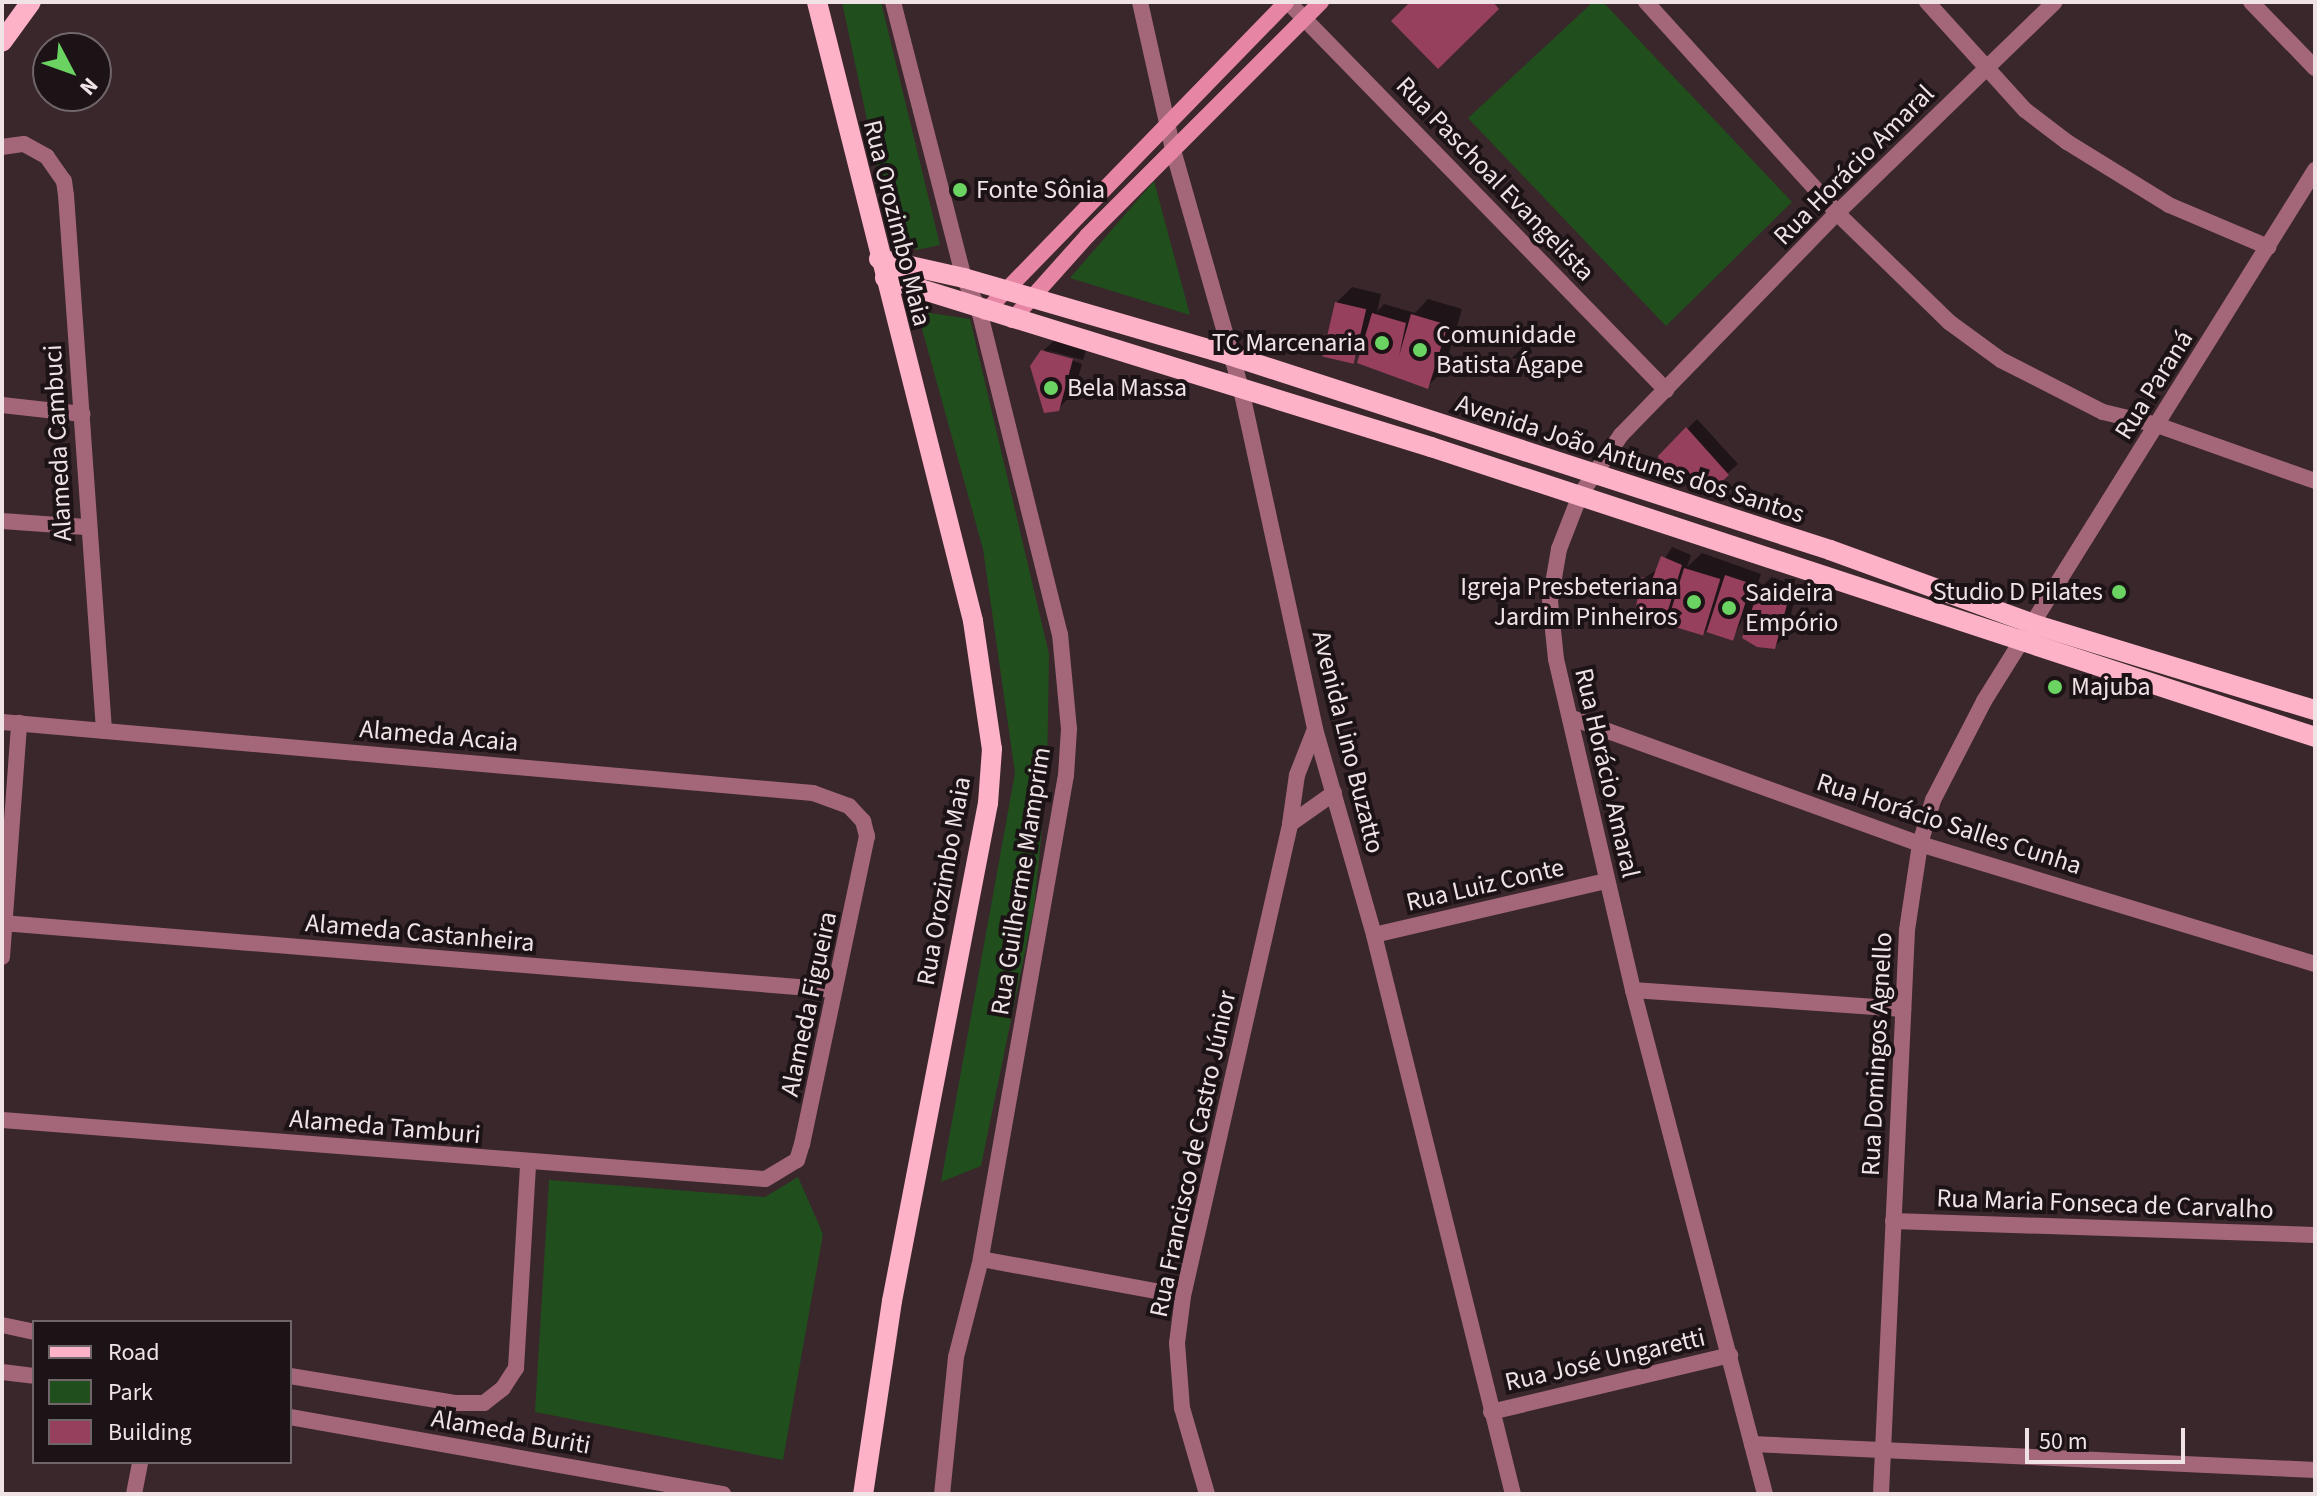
<!DOCTYPE html>
<html>
<head>
<meta charset="utf-8">
<style>
	body { margin:0 }
	#map { position:relative; width:2317px; height:1496px; overflow:hidden; background:#3a272c; font-family:"Source Sans 3",sans-serif }
	div>[style] { position:absolute }
	.green>* { inset:0; background:#204e1c }
	.shadow>* { inset:0; background:#0007 }
	.building>* { inset:0; background:#96405e; transform-origin:0 0 }
	.minor>* { height:16px; margin:-8px; padding:0 8px; transform-origin:8px; border-radius:8px; background:#a36779 }
	.secondary>* { height:16px; margin:-8px; padding:0 8px; transform-origin:8px; border-radius:8px; background:#e686a4 }
	.primary>* { height:20px; margin:-10px; padding:0 10px; transform-origin:10px; border-radius:10px; background:#fdb2c7 }
	.dots>* { width:22px; height:22px; translate:-50% -50%; box-sizing:border-box; border:4px solid #1b1315; border-radius:50% }
	span { translate:-50% -50%; white-space:nowrap; text-align:center; line-height:1.15; -webkit-text-stroke:8px #1b1315; paint-order:stroke }
	.street-label { font-size:26px; color:#f0e3e6 }
	.poi-label { font-size:26px; color:#f0e3e6 }
	.left { translate:0 -50%; text-align:left }
	.right { translate:-100% -50%; text-align:right }
	.frame { position:absolute; inset:0; border:4px solid #f0e3e6; pointer-events:none }
	.legend { position:absolute; left:32px; top:1320px; width:260px; height:144px; box-sizing:border-box; background:#1b1315; border:2px solid #706669; margin:0; padding:10px 14px; list-style:none; font-size:24px; color:#f0e3e6 }
	.legend li { display:flex; align-items:center; gap:16px; height:40px }
	.legend b { width:40px; border:2px solid #706669 }
	.north { position:absolute; left:32px; top:32px; width:80px; height:80px; box-sizing:border-box; background:#1b1315; border:2px solid #706669; border-radius:50%; rotate:131deg; font-size:22px; font-weight:700; line-height:32px; text-align:center; color:#f0e3e6 }
	.north::after { content:''; display:block; margin:auto; width:28px; height:36px; background:#6bd362; clip-path:polygon(50% 0,100% 100%,50% 72%,0 100%) }
	.scale { position:absolute; left:2025px; top:1428px; width:160px; height:36px; box-sizing:border-box; border:4px solid #f0e3e6; border-top:0; padding-left:10px; font-size:24px; line-height:28px; white-space:nowrap; color:#f0e3e6; -webkit-text-stroke:6px #1b1315; paint-order:stroke }
</style>
</head>
<body>
<div id="map">
	<div class="green">
		<div style="clip-path:polygon(842px 2px,881px 2px,940px 245px,916px 250px,883px 195px)"></div>
		<div style="clip-path:polygon(1593px 2px,1603px 2px,1792px 202px,1666px 326px,1468px 118px)"></div>
		<div style="clip-path:polygon(1154px 181px,1190px 315px,1070px 278px)"></div>
		<div style="clip-path:polygon(917px 311px,970px 319px,1049px 654px,1047px 778px,1034px 908px,981px 1166px,941px 1182px,1015px 773px,983px 549px)"></div>
		<div style="clip-path:polygon(798px 1177px,823px 1234px,783px 1460px,535px 1412px,549px 1180px,765px 1197px)"></div>
	</div>
	<div class="shadow">
		<div style="clip-path:polygon(1352px 287px,1381px 294px,1377px 312px,1384px 304px,1415px 313px,1428px 299px,1462px 309px,1444px 370px,1428px 386px,1363px 349px,1353px 359px,1336px 303px)"></div>
		<div style="clip-path:polygon(1059px 336px,1088px 344px,1083px 360px,1046px 350px,1082px 364px,1074px 393px,1058px 409px,1042px 352px)"></div>
		<div style="clip-path:polygon(1697px 419px,1738px 464px,1718px 482px,1660px 457px)"></div>
		<div style="clip-path:polygon(1672px 547px,1691px 555px,1687px 567px,1702px 553px,1761px 574px,1754px 594px,1772px 577px,1798px 587px,1785px 637px,1774px 647px,1748px 610px,1732px 639px,1707px 630px,1703px 634px,1675px 610px,1664px 621px,1644px 578px,1658px 569px)"></div>
	</div>
	<div class="building">
		<div style="clip-path:polygon(1410px 2px,1493px 2px,1499px 9px,1438px 69px,1391px 21px)"></div>
		<div style="left:1335px;top:302px;width:32px;height:56px;rotate:13deg"></div>
		<div style="clip-path:polygon(1372px 313px,1406px 323px,1399px 356px,1411px 314px,1448px 325px,1428px 389px,1357px 363px)"></div>
		<div style="clip-path:polygon(1041px 350px,1073px 359px,1059px 411px,1044px 413px,1030px 366px)"></div>
		<div style="clip-path:polygon(1686px 427px,1729px 475px,1718px 485px,1660px 465px,1658px 456px)"></div>
		<div style="clip-path:polygon(1661px 556px,1682px 565px,1664px 623px,1634px 616px,1642px 577px,1652px 580px)"></div>
		<div style="left:1684px;top:568px;width:38px;height:59px;rotate:17deg"></div>
		<div style="left:1725px;top:575px;width:28px;height:60px;rotate:18deg"></div>
		<div style="clip-path:polygon(1760px 586px,1789px 597px,1775px 649px,1757px 647px,1742px 638px)"></div>
	</div>
	<div class="minor">
		<div style="left:893px;top:2px;width:285px;rotate:75.6deg"></div>
		<div style="left:964px;top:278px;width:35px;rotate:65deg"></div>
		<div style="left:979px;top:310px;width:334px;rotate:76deg"></div>
		<div style="left:1060px;top:634px;width:95px;rotate:84.6deg"></div>
		<div style="left:1069px;top:729px;width:46px;rotate:93.7deg"></div>
		<div style="left:1066px;top:775px;width:491px;rotate:100deg"></div>
		<div style="left:981px;top:1259px;width:101px;rotate:104.3deg"></div>
		<div style="left:956px;top:1357px;width:138px;rotate:95.8deg"></div>
		<div style="left:1140px;top:2px;width:152px;rotate:77.4deg"></div>
		<div style="left:1173px;top:150px;width:248px;rotate:74.1deg"></div>
		<div style="left:1241px;top:389px;width:348px;rotate:77.7deg"></div>
		<div style="left:1315px;top:729px;width:214px;rotate:74deg"></div>
		<div style="left:1374px;top:935px;width:576px;rotate:76.04deg"></div>
		<div style="left:1288px;top:2px;width:542px;rotate:45.75deg"></div>
		<div style="left:1646px;top:2px;width:285px;rotate:47.8deg"></div>
		<div style="left:1837px;top:213px;width:156px;rotate:44.2deg"></div>
		<div style="left:1949px;top:322px;width:64px;rotate:36.2deg"></div>
		<div style="left:2001px;top:360px;width:114px;rotate:27deg"></div>
		<div style="left:2103px;top:412px;width:56px;rotate:13.5deg"></div>
		<div style="left:2157px;top:425px;width:168px;rotate:19.5deg"></div>
		<div style="left:1927px;top:2px;width:146px;rotate:47.8deg"></div>
		<div style="left:2025px;top:110px;width:53px;rotate:37.3deg"></div>
		<div style="left:2067px;top:142px;width:120px;rotate:31.7deg"></div>
		<div style="left:2169px;top:205px;width:108px;rotate:23deg"></div>
		<div style="left:2251px;top:2px;width:92px;rotate:45.9deg"></div>
		<div style="left:2px;top:147px;width:22px;rotate:-8deg"></div>
		<div style="left:24px;top:144px;width:26px;rotate:29deg"></div>
		<div style="left:47px;top:157px;width:29px;rotate:55deg"></div>
		<div style="left:64px;top:181px;width:14px;rotate:82deg"></div>
		<div style="left:66px;top:195px;width:537px;rotate:85.94deg"></div>
		<div style="left:2px;top:405px;width:81px;rotate:6.4deg"></div>
		<div style="left:2px;top:521px;width:84px;rotate:4.1deg"></div>
		<div style="left:1572px;top:718px;width:370px;rotate:19.9deg"></div>
		<div style="left:1920px;top:844px;width:413px;rotate:16.9deg"></div>
		<div style="left:2px;top:722px;width:814px;rotate:5deg"></div>
		<div style="left:813px;top:793px;width:38px;rotate:20deg"></div>
		<div style="left:849px;top:806px;width:21px;rotate:47deg"></div>
		<div style="left:863px;top:821px;width:16px;rotate:75deg"></div>
		<div style="left:867px;top:836px;width:315px;rotate:101.9deg"></div>
		<div style="left:802px;top:1144px;width:17px;rotate:107deg"></div>
		<div style="left:797px;top:1160px;width:37px;rotate:149deg"></div>
		<div style="left:765px;top:1179px;width:765px;rotate:-175.58deg"></div>
		<div style="left:1290px;top:824px;width:54px;rotate:-35.2deg"></div>
		<div style="left:2px;top:923px;width:835px;rotate:4.6deg"></div>
		<div style="left:1374px;top:935px;width:238px;rotate:-13.1deg"></div>
		<div style="left:2px;top:957px;width:235px;rotate:-85.8deg"></div>
		<div style="left:1633px;top:990px;width:271px;rotate:4deg"></div>
		<div style="left:1893px;top:1221px;width:422px;rotate:1.9deg"></div>
		<div style="left:981px;top:1259px;width:205px;rotate:10.4deg"></div>
		<div style="left:2px;top:1325px;width:33px;rotate:12deg"></div>
		<div style="left:2px;top:1372px;width:32px;rotate:7deg"></div>
		<div style="left:290px;top:1376px;width:167px;rotate:9.3deg"></div>
		<div style="left:455px;top:1403px;width:29px"></div>
		<div style="left:484px;top:1403px;width:24px;rotate:-38deg"></div>
		<div style="left:503px;top:1388px;width:24px;rotate:-57deg"></div>
		<div style="left:516px;top:1368px;width:205px;rotate:-86.6deg"></div>
		<div style="left:1491px;top:1412px;width:246px;rotate:-13.4deg"></div>
		<div style="left:290px;top:1417px;width:440px;rotate:10.1deg"></div>
		<div style="left:1752px;top:1444px;width:564px;rotate:2.64deg"></div>
		<div style="left:134px;top:1494px;width:33px;rotate:-79deg"></div>
		<div style="left:1207px;top:1494px;width:90px;rotate:-106.2deg"></div>
		<div style="left:1182px;top:1408px;width:65px;rotate:-94.4deg"></div>
		<div style="left:1177px;top:1343px;width:47px;rotate:-82.7deg"></div>
		<div style="left:1183px;top:1296px;width:484px;rotate:-77.2deg"></div>
		<div style="left:1290px;top:824px;width:49px;rotate:-81.9deg"></div>
		<div style="left:1297px;top:775px;width:49px;rotate:-68.6deg"></div>
		<div style="left:1765px;top:1494px;width:521px;rotate:-104.68deg"></div>
		<div style="left:1633px;top:990px;width:340px;rotate:-103.1deg"></div>
		<div style="left:1556px;top:659px;width:58px;rotate:-95.9deg"></div>
		<div style="left:1550px;top:601px;width:53px;rotate:-80.2deg"></div>
		<div style="left:1559px;top:549px;width:58px;rotate:-68.7deg"></div>
		<div style="left:1580px;top:495px;width:73px;rotate:-55.7deg"></div>
		<div style="left:1621px;top:435px;width:310px;rotate:-45.8deg"></div>
		<div style="left:1837px;top:213px;width:303px;rotate:-44.1deg"></div>
		<div style="left:1881px;top:1494px;width:565px;rotate:-87.36deg"></div>
		<div style="left:1907px;top:930px;width:87px;rotate:-81.4deg"></div>
		<div style="left:1920px;top:844px;width:46px;rotate:-73.5deg"></div>
		<div style="left:1933px;top:800px;width:111px;rotate:-62.7deg"></div>
		<div style="left:1984px;top:701px;width:626px;rotate:-58.06deg"></div>
	</div>
	<div class="secondary">
		<div style="left:985px;top:312px;width:432px;rotate:-45.8deg"></div>
		<div style="left:1012px;top:320px;width:113px;rotate:-48.2deg"></div>
		<div style="left:1087px;top:236px;width:331px;rotate:-45deg"></div>
	</div>
	<div class="primary">
		<div style="left:817px;top:2px;width:638px;rotate:75.85deg"></div>
		<div style="left:973px;top:621px;width:129px;rotate:81.6deg"></div>
		<div style="left:992px;top:749px;width:54px;rotate:94.2deg"></div>
		<div style="left:988px;top:803px;width:507px;rotate:100.91deg"></div>
		<div style="left:892px;top:1301px;width:195px;rotate:98.5deg"></div>
		<div style="left:2px;top:42px;width:49px;rotate:-54.1deg"></div>
		<div style="left:879px;top:259px;width:87px;rotate:12.6deg"></div>
		<div style="left:964px;top:278px;width:276px;rotate:16.2deg"></div>
		<div style="left:1229px;top:355px;width:632px;rotate:17.98deg"></div>
		<div style="left:1830px;top:550px;width:216px;rotate:20deg"></div>
		<div style="left:2033px;top:624px;width:295px;rotate:17deg"></div>
		<div style="left:885px;top:278px;width:572px;rotate:17.2deg"></div>
		<div style="left:1431px;top:447px;width:930px;rotate:18.16deg"></div>
	</div>
	<div class="dots">
		<div style="left:960px;top:190px;background:#6bd362"></div>
		<div style="left:1382px;top:343px;background:#6bd362"></div>
		<div style="left:1420px;top:350px;background:#6bd362"></div>
		<div style="left:1051px;top:388px;background:#6bd362"></div>
		<div style="left:2119px;top:592px;background:#6bd362"></div>
		<div style="left:1694px;top:602px;background:#6bd362"></div>
		<div style="left:1729px;top:608px;background:#6bd362"></div>
		<div style="left:2055px;top:687px;background:#6bd362"></div>
	</div>
	<div class="street-label">
		<span style="left:1854px;top:165px;rotate:-45deg">Rua Horácio Amaral</span>
		<span style="left:1495px;top:179px;rotate:46deg">Rua Paschoal Evangelista</span>
		<span style="left:897px;top:223px;rotate:76deg">Rua Orozimbo Maia</span>
		<span style="left:2154px;top:385px;rotate:-58deg">Rua Paraná</span>
		<span style="left:58px;top:443px;rotate:-93deg">Alameda Cambuci</span>
		<span style="left:1630px;top:459px;rotate:18deg">Avenida João Antunes dos Santos</span>
		<span style="left:439px;top:736px;rotate:5deg">Alameda Acaia</span>
		<span style="left:1348px;top:742px;rotate:76deg">Avenida Lino Buzatto</span>
		<span style="left:1607px;top:773px;rotate:77deg">Rua Horácio Amaral</span>
		<span style="left:1949px;top:824px;rotate:18deg">Rua Horácio Salles Cunha</span>
		<span style="left:944px;top:881px;rotate:-80deg">Rua Orozimbo Maia</span>
		<span style="left:1021px;top:881px;rotate:-81deg">Rua Guilherme Mamprim</span>
		<span style="left:1485px;top:885px;rotate:-13deg">Rua Luiz Conte</span>
		<span style="left:420px;top:933px;rotate:5deg">Alameda Castanheira</span>
		<span style="left:809px;top:1004px;rotate:-78deg">Alameda Figueira</span>
		<span style="left:1877px;top:1054px;rotate:-87deg">Rua Domingos Agnello</span>
		<span style="left:385px;top:1127px;rotate:5deg">Alameda Tamburi</span>
		<span style="left:1193px;top:1154px;rotate:-78deg">Rua Francisco de Castro Júnior</span>
		<span style="left:2105px;top:1204px;rotate:2deg">Rua Maria Fonseca de Carvalho</span>
		<span style="left:1605px;top:1360px;rotate:-13deg">Rua José Ungaretti</span>
		<span style="left:511px;top:1432px;rotate:10deg">Alameda Buriti</span>
	</div>
	<div class="poi-label">
		<span class="left" style="left:976px;top:190px">Fonte Sônia</span>
		<span class="left" style="left:1436px;top:350px">Comunidade<br>Batista Ágape</span>
		<span class="right" style="left:1366px;top:343px">TC Marcenaria</span>
		<span class="left" style="left:1067px;top:388px">Bela Massa</span>
		<span class="right" style="left:1678px;top:602px">Igreja Presbeteriana<br>Jardim Pinheiros</span>
		<span class="right" style="left:2103px;top:592px">Studio D Pilates</span>
		<span class="left" style="left:1745px;top:608px">Saideira<br>Empório</span>
		<span class="left" style="left:2071px;top:687px">Majuba</span>
	</div>
	<div class="frame"></div>
	<ul class="legend">
	<li><b style="height:10px;background:#fdb2c7"></b>Road</li>
	<li><b style="height:22px;background:#204e1c"></b>Park</li>
	<li><b style="height:22px;background:#96405e"></b>Building</li>
	</ul>
	<div class="north">N</div>
	<div class="scale">50 m</div>
</div>
</body>
</html>
